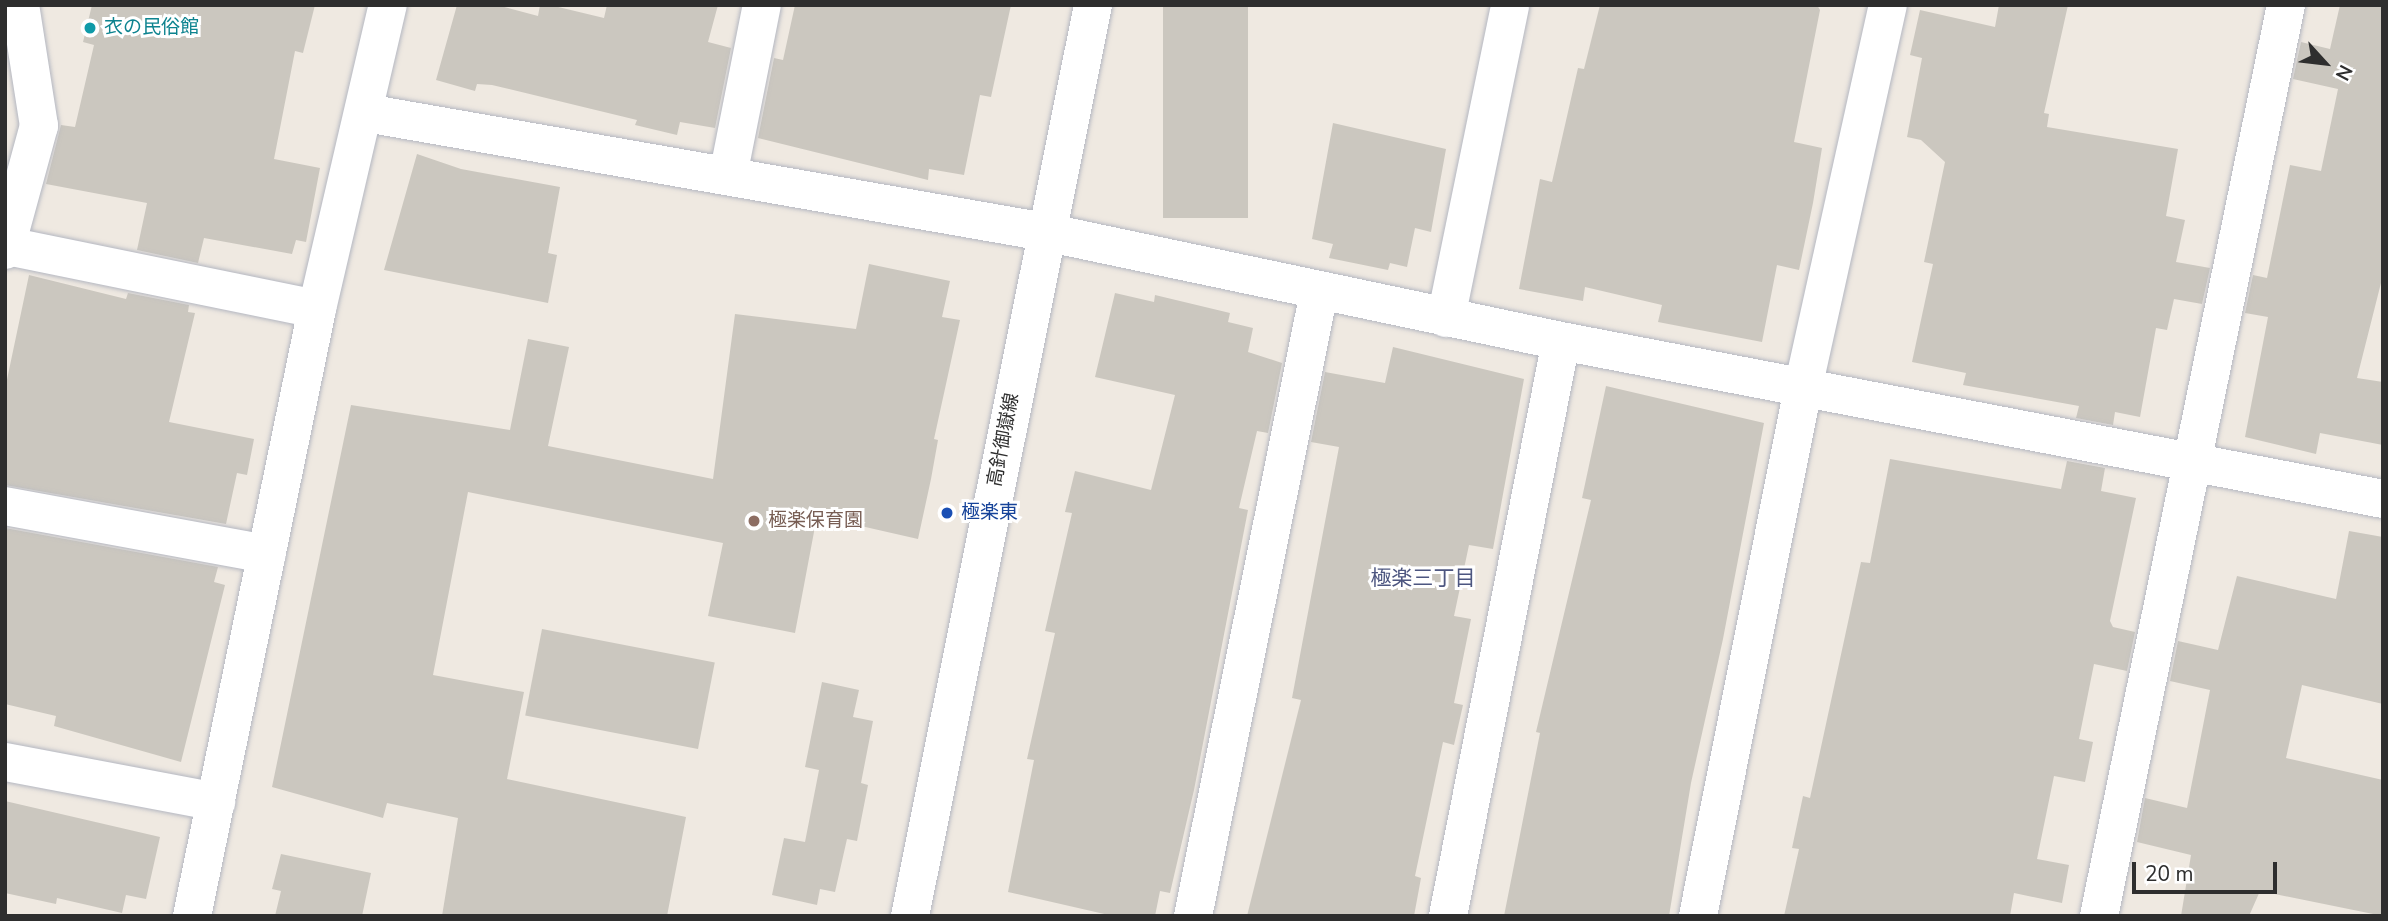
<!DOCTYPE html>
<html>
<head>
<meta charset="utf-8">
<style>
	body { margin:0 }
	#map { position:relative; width:2388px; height:921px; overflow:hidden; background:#efe9e1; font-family:"Nunito Sans","Noto Sans JP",sans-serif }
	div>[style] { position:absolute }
	.building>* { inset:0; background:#cbc7bf; transform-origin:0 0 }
	.roads { filter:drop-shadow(0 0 2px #b4b7c1) drop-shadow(0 0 2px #b4b7c1) }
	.street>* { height:38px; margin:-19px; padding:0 19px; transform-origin:19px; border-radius:19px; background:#fff }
	.secondary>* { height:38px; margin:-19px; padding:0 19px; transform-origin:19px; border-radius:19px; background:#fff }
	.dots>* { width:19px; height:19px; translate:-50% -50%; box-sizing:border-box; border:4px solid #fff; border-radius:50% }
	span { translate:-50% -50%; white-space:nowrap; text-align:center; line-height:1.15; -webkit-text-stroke:6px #fff; paint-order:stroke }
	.culture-label { font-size:19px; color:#0d838f }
	.left { translate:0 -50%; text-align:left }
	.street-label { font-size:19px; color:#2e2e2e }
	.transit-label { font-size:19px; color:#164399 }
	.education-label { font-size:19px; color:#785e54 }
	.neighbourhood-label { font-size:21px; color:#4d5680 }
	.frame { position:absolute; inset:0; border:7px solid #2e2e2e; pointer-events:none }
	.north { position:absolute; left:2290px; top:28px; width:70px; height:70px; -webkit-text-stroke:5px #fff; paint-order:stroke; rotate:117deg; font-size:19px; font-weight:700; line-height:28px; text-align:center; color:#2e2e2e }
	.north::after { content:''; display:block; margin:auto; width:24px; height:32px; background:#2e2e2e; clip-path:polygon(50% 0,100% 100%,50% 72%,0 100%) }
	.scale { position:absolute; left:2132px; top:862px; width:145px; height:32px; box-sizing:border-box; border:4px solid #2e2e2e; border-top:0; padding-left:9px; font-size:21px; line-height:24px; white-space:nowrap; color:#2e2e2e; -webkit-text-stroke:5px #fff; paint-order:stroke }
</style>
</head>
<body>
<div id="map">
	<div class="building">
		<div style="clip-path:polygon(92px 5px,315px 5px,303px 53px,295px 51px,274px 159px,320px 168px,306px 242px,296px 240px,292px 254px,204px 238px,198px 263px,137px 250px,147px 203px,46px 184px,61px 125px,75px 127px,94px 45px,83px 42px)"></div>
		<div style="clip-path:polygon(457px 5px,497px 5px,538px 16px,540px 5px,550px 5px,604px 18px,607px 5px,718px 5px,708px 42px,731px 48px,715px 128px,680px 122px,677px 135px,635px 125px,637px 120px,492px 85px,477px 84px,475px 91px,436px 80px)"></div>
		<div style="clip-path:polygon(795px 5px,1011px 5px,991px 97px,980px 95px,964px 175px,929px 169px,928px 180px,758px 138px,774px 58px,783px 60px)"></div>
		<div style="left:1163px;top:5px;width:85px;height:213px"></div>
		<div style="clip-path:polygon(1600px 5px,1817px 5px,1820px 10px,1794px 142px,1822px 148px,1813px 203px,1799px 270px,1777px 265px,1762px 342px,1658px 322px,1662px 305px,1585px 287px,1583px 301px,1519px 289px,1540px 179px,1552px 182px,1578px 68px,1584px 69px)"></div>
		<div style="clip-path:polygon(1999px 5px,2068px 5px,2044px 113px,2049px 114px,2047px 127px,2178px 149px,2166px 216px,2185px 220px,2176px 262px,2210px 268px,2202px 304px,2174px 299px,2167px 330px,2156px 328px,2140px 417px,2115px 412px,2113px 425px,2076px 418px,2079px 406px,1963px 385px,1966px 373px,1912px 362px,1933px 264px,1924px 262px,1945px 162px,1921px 140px,1907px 137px,1922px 58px,1910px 55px,1920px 10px,1995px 27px)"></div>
		<div style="clip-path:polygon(2340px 5px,2383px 5px,2383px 275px,2357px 378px,2383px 382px,2383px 445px,2320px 433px,2316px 454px,2245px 437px,2268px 317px,2245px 313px,2253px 275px,2267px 278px,2290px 165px,2321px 171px,2338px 89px,2293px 79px,2301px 42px,2330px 49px)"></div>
		<div style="clip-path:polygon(1333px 123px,1446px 149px,1431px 232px,1415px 228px,1407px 267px,1390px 263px,1388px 270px,1329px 258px,1333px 244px,1312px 239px)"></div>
		<div style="clip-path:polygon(417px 154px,461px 169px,560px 187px,548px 253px,557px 255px,548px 303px,384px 270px)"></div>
		<div style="clip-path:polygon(869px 264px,950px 281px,942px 317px,960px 320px,934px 439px,938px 440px,931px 479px,918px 539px,817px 516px,795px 633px,708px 616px,723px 543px,468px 492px,433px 675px,524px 692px,507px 779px,686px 817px,667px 916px,442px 916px,458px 818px,387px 803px,383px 818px,272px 787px,351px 405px,510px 430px,528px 339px,569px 347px,548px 446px,713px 479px,735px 314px,856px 329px)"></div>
		<div style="clip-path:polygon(29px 275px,126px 299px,128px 293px,189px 305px,188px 312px,195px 313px,169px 422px,254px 439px,247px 475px,237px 473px,226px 524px,5px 485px,5px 389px)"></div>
		<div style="clip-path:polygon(1115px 293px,1154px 302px,1155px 295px,1230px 313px,1228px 322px,1253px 328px,1248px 352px,1282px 363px,1268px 433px,1257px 431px,1239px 508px,1248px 510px,1194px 790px,1170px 893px,1160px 891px,1155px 916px,1113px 916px,1008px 892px,1034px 760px,1027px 759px,1055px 633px,1045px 631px,1072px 513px,1065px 512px,1075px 471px,1151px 490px,1175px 395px,1095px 377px)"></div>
		<div style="clip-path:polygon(1393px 347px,1524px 379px,1493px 549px,1469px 545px,1454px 616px,1471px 619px,1454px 703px,1463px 705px,1454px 745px,1443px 742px,1415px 876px,1421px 878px,1414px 916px,1247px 916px,1301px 700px,1292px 698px,1339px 447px,1311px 442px,1325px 372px,1385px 383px)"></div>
		<div style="clip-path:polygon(1606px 386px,1764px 423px,1723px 639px,1691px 783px,1669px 916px,1504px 916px,1540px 733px,1536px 732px,1591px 500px,1582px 498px)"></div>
		<div style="clip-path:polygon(1890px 459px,2061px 489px,2067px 461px,2105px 468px,2101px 491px,2136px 498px,2110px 621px,2113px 627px,2135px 632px,2127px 671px,2094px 664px,2079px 739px,2093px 742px,2085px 782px,2054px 776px,2037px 859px,2069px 865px,2062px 903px,2014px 893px,2010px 916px,1784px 916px,1799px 849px,1792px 848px,1803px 796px,1810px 798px,1861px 562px,1870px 563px)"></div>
		<div style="clip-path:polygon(5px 528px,218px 567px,214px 582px,225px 585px,181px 762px,54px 726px,56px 716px,5px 704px)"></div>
		<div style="clip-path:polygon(2349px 531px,2383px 537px,2383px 704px,2302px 685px,2286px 758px,2383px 780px,2383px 916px,2260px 891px,2249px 916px,2181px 916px,2191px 855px,2137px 842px,2145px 798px,2187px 808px,2210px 690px,2170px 681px,2178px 641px,2218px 650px,2237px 576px,2336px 599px)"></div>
		<div style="left:542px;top:629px;width:176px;height:88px;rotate:11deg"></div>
		<div style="clip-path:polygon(822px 682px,859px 690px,853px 717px,873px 721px,861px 783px,868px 785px,857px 841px,847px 839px,835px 892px,820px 889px,817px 905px,772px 895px,784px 838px,805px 842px,819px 770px,805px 767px)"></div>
		<div style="clip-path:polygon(5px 801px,160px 837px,146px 899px,126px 895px,122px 913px,57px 898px,56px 904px,5px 893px)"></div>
		<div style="clip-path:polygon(281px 854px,371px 873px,362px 916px,275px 916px,281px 891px,272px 889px)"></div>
	</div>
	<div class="roads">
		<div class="street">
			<div style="left:366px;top:113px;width:689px;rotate:9.94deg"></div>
			<div style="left:1045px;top:232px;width:527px;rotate:11.93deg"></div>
			<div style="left:1561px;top:341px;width:837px;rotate:10.88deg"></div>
			<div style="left:728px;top:176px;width:174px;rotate:-78.8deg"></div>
			<div style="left:7px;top:246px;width:316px;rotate:11.5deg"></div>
			<div style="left:5px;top:250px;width:129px;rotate:-74.7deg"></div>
			<div style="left:39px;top:126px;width:122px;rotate:-98.9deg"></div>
			<div style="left:1446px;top:318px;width:319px;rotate:-78.4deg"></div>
			<div style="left:5px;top:506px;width:266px;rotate:10.4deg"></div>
			<div style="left:5px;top:762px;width:215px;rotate:10.7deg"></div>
			<div style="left:192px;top:916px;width:620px;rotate:-78.36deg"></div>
			<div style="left:317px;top:309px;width:312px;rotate:-76.9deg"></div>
			<div style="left:1193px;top:916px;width:637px;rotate:-78.58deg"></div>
			<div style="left:1448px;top:916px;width:586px;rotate:-78.88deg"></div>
			<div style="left:1698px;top:916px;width:538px;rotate:-78.75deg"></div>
			<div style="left:1803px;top:388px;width:392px;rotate:-77.5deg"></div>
			<div style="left:2099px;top:916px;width:930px;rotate:-78.4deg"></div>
		</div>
		<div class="secondary">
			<div style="left:910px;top:916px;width:929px;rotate:-78.64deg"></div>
		</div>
	</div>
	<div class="dots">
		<div style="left:90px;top:28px;background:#0f9aa8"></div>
		<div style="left:947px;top:513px;background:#1a4fb4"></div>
		<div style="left:754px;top:521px;background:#8d6e63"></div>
	</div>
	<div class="culture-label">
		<span class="left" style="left:104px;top:28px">衣の民俗館</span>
	</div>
	<div class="street-label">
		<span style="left:1004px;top:440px;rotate:-79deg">高針御嶽線</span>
	</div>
	<div class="transit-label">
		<span class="left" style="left:961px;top:513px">極楽東</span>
	</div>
	<div class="education-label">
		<span class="left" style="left:768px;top:521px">極楽保育園</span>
	</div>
	<div class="neighbourhood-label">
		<span style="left:1423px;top:578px">極楽三丁目</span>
	</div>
	<div class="frame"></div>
	<div class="north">N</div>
	<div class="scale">20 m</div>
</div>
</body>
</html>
